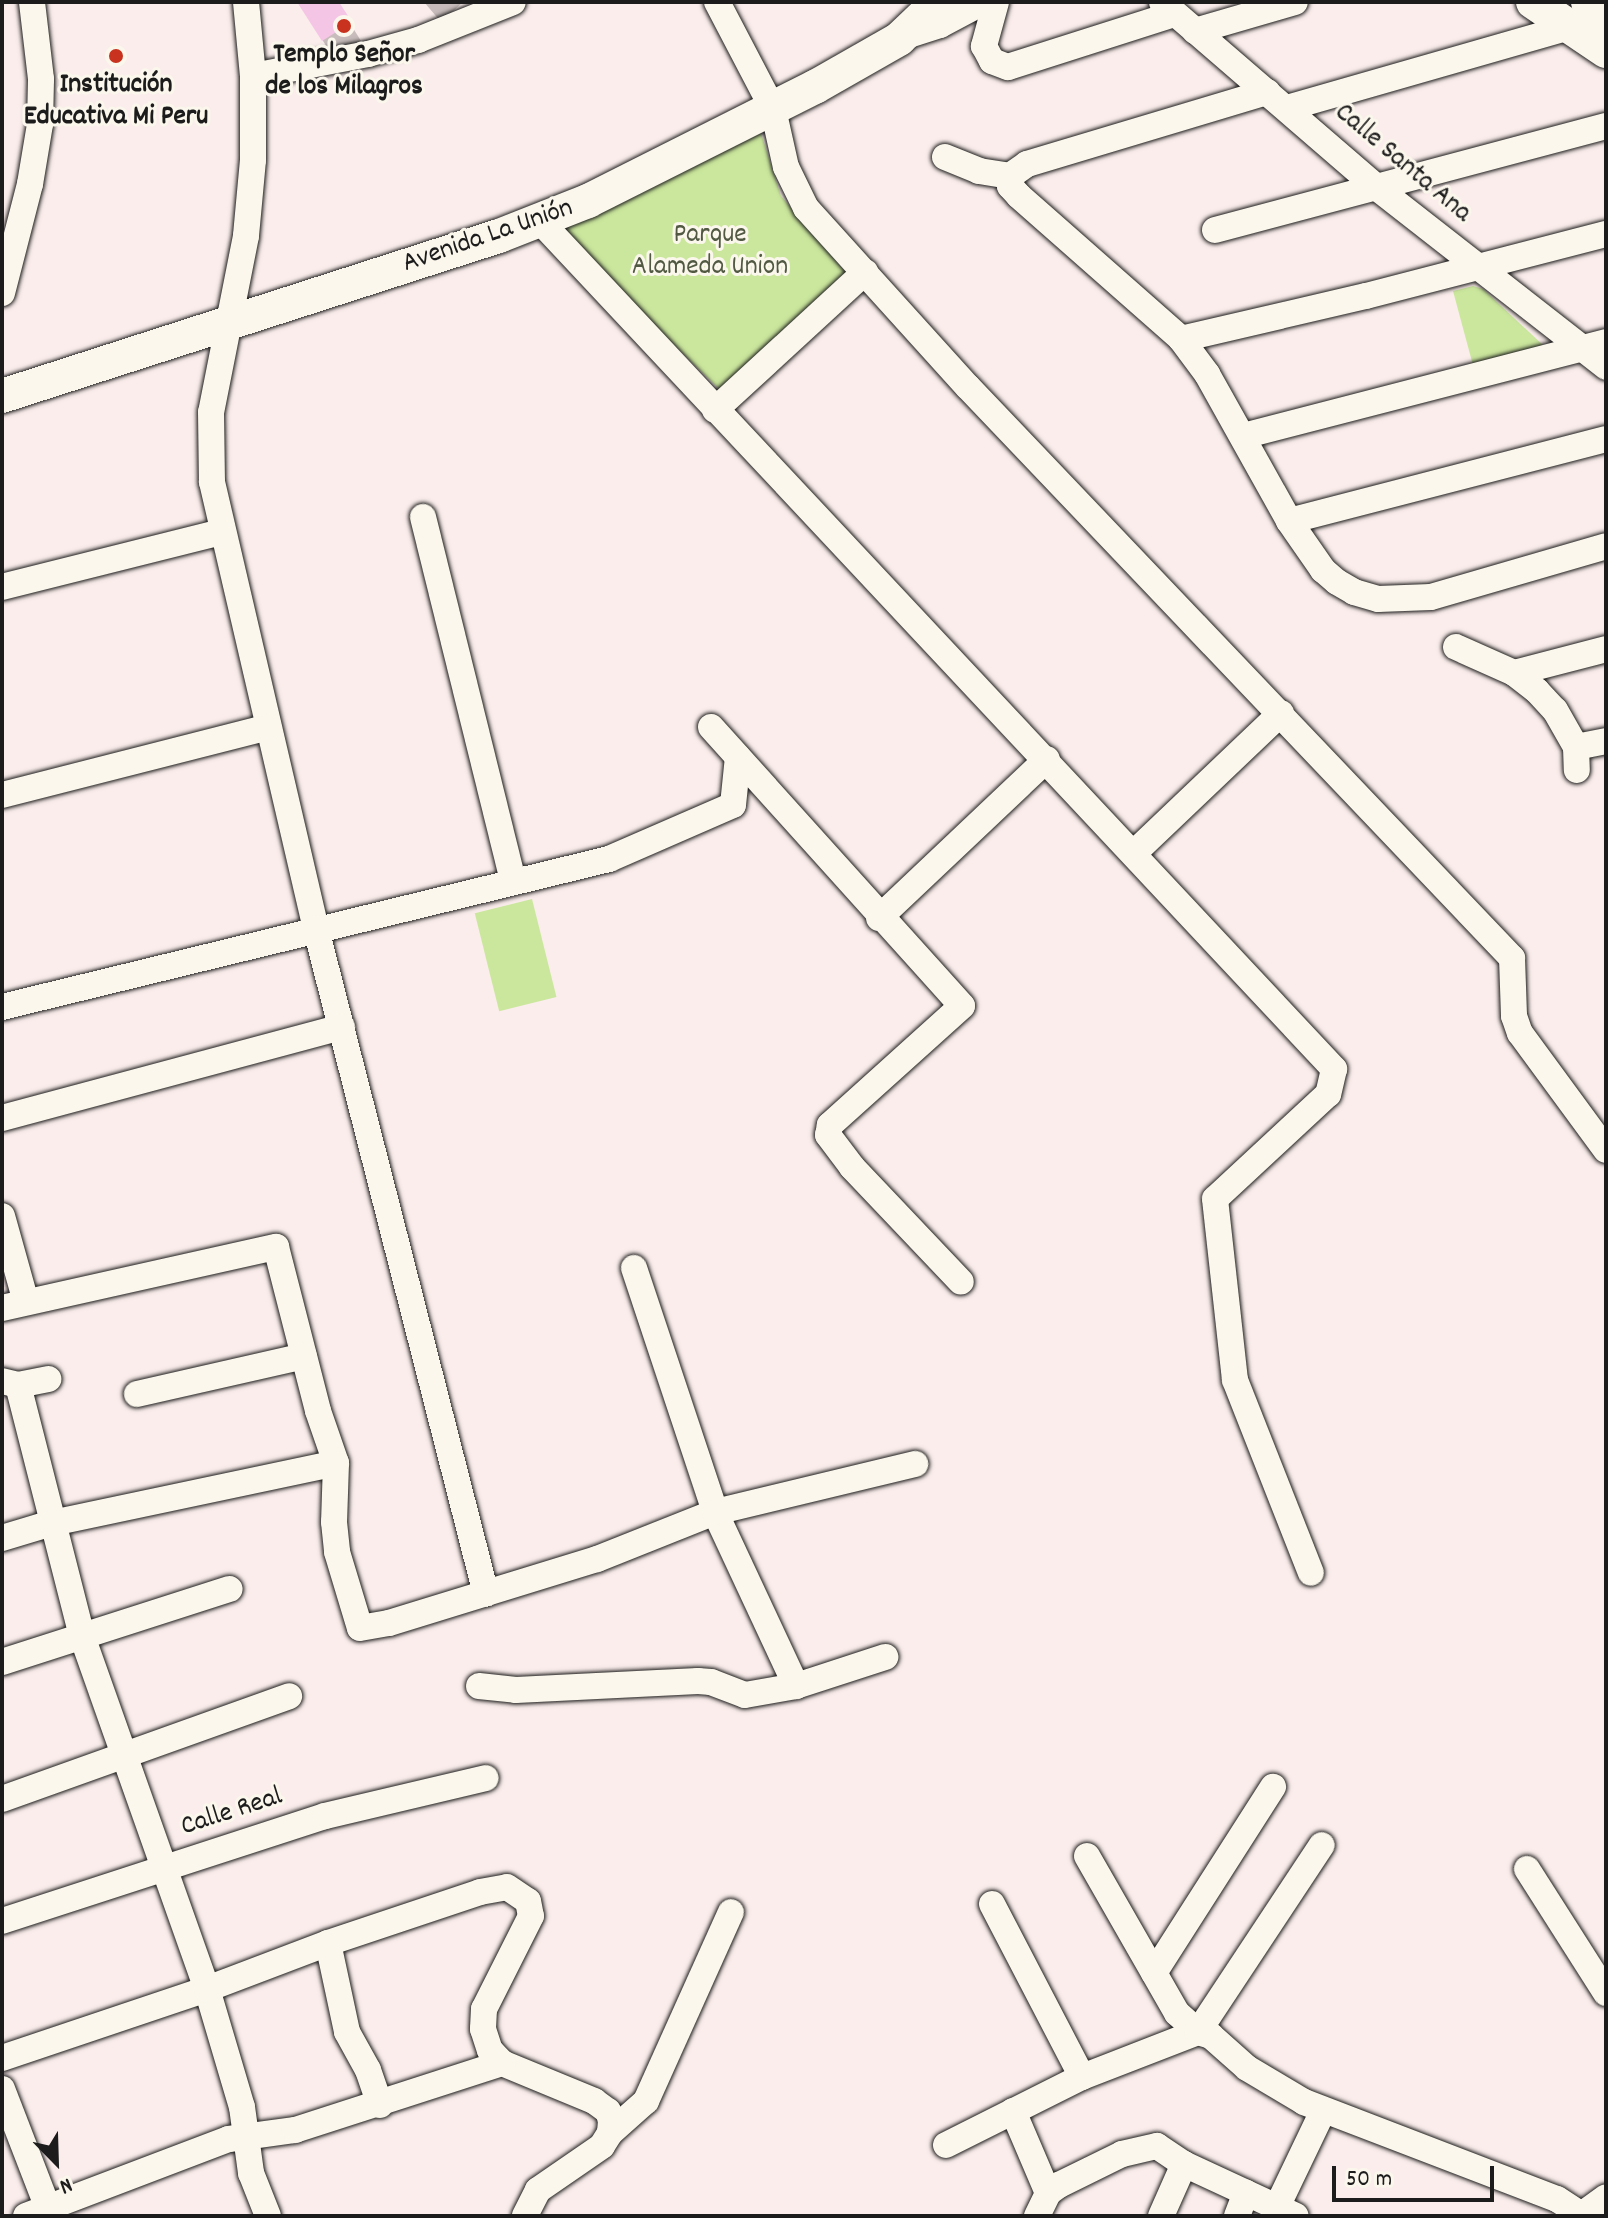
<!DOCTYPE html>
<html>
<head>
<meta charset="utf-8">
<style>
	body { margin:0 }
	#map { position:relative; width:1608px; height:2218px; overflow:hidden; background:#faedeb; font-family:Dekko,sans-serif }
	div>[style] { position:absolute }
	.green>* { inset:0; background:#cbe79d; transform-origin:0 0 }
	.shadow>* { inset:0; background:#0003 }
	.building>* { inset:0; background:#f5c5e6 }
	.roads { filter:drop-shadow(0 0 2px #1c1c1c) drop-shadow(0 0 2px #1c1c1c) }
	.minor>* { height:26px; margin:-13px; padding:0 13px; transform-origin:13px; border-radius:13px; background:#fbf7ec }
	.major>* { height:34px; margin:-17px; padding:0 17px; transform-origin:17px; border-radius:17px; background:#fbf7ec }
	.dots>* { width:22px; height:22px; translate:-50% -50%; box-sizing:border-box; border:4px solid #fbf7ec; border-radius:50% }
	span { translate:-50% -50%; white-space:nowrap; text-align:center; line-height:1.15; -webkit-text-stroke:6px #fbf7ec; paint-order:stroke }
	.poi-label { font-size:28px; color:#1c1c1c; font-weight:700 }
	.street-label { font-size:28px; color:#1c1c1c }
	.park-label { font-size:28px; color:#515943 }
	.frame { position:absolute; inset:0; border:4px solid #1c1c1c; pointer-events:none }
	.north { position:absolute; left:16px; top:2122px; width:80px; height:80px; -webkit-text-stroke:6px #fbf7ec; paint-order:stroke; rotate:157deg; font-size:22px; font-weight:700; line-height:32px; text-align:center; color:#1c1c1c }
	.north::after { content:''; display:block; margin:auto; width:28px; height:36px; background:#1c1c1c; clip-path:polygon(50% 0,100% 100%,50% 72%,0 100%) }
	.scale { position:absolute; left:1332px; top:2166px; width:162px; height:36px; box-sizing:border-box; border:4px solid #1c1c1c; border-top:0; padding-left:10px; font-size:24px; line-height:28px; white-space:nowrap; color:#1c1c1c; -webkit-text-stroke:6px #fbf7ec; paint-order:stroke }
</style>
</head>
<body>
<div id="map">
	<div class="green">
		<div style="clip-path:polygon(760px 130px,781px 196px,848px 275px,720px 390px,577px 250px,561px 221px)"></div>
		<div style="clip-path:polygon(1473px 286px,1483px 289px,1545px 347px,1474px 369px,1453px 291px)"></div>
		<div style="left:532px;top:899px;width:101px;height:59px;rotate:76deg"></div>
	</div>
	<div class="shadow">
		<div style="clip-path:polygon(298px 2px,337px 2px,361px 41px,334px 58px)"></div>
		<div style="clip-path:polygon(424px 2px,463px 2px,441px 22px)"></div>
	</div>
	<div class="building">
		<div style="clip-path:polygon(297px 2px,339px 2px,352px 22px,322px 41px)"></div>
	</div>
	<div class="roads">
		<div class="minor">
			<div style="left:246px;top:2px;width:74px;rotate:84.6deg"></div>
			<div style="left:253px;top:76px;width:84px;rotate:90deg"></div>
			<div style="left:253px;top:160px;width:76px;rotate:95.3deg"></div>
			<div style="left:246px;top:236px;width:179px;rotate:101.2deg"></div>
			<div style="left:211px;top:412px;width:70px;rotate:89.2deg"></div>
			<div style="left:212px;top:482px;width:459px;rotate:76.9deg"></div>
			<div style="left:316px;top:929px;width:686px;rotate:75.66deg"></div>
			<div style="left:717px;top:2px;width:121px;rotate:62.4deg"></div>
			<div style="left:773px;top:109px;width:59px;rotate:77.4deg"></div>
			<div style="left:786px;top:167px;width:46px;rotate:64deg"></div>
			<div style="left:806px;top:208px;width:241px;rotate:47.9deg"></div>
			<div style="left:968px;top:387px;width:789px;rotate:46.39deg"></div>
			<div style="left:1512px;top:958px;width:58px;rotate:88deg"></div>
			<div style="left:1514px;top:1016px;width:18px;rotate:71deg"></div>
			<div style="left:1520px;top:1033px;width:145px;rotate:53.7deg"></div>
			<div style="left:996px;top:2px;width:46px;rotate:105.3deg"></div>
			<div style="left:984px;top:46px;width:17px;rotate:62deg"></div>
			<div style="left:992px;top:61px;width:17px;rotate:21deg"></div>
			<div style="left:1008px;top:67px;width:174px;rotate:-17.7deg"></div>
			<div style="left:1162px;top:2px;width:283px;rotate:40.8deg"></div>
			<div style="left:1376px;top:187px;width:292px;rotate:38deg"></div>
			<div style="left:1195px;top:31px;width:104px;rotate:-16.2deg"></div>
			<div style="left:906px;top:36px;width:36px;rotate:-18deg"></div>
			<div style="left:940px;top:25px;width:49px;rotate:-28.1deg"></div>
			<div style="left:253px;top:76px;width:117px;rotate:-10.8deg"></div>
			<div style="left:368px;top:54px;width:52px;rotate:-15.6deg"></div>
			<div style="left:418px;top:40px;width:102px;rotate:-21.8deg"></div>
			<div style="left:1287px;top:108px;width:294px;rotate:-16deg"></div>
			<div style="left:945px;top:157px;width:37px;rotate:22deg"></div>
			<div style="left:979px;top:171px;width:31px;rotate:9deg"></div>
			<div style="left:1010px;top:176px;width:10px;rotate:90deg"></div>
			<div style="left:1010px;top:186px;width:13px;rotate:48deg"></div>
			<div style="left:1019px;top:196px;width:216px;rotate:41.4deg"></div>
			<div style="left:1181px;top:339px;width:44px;rotate:53.4deg"></div>
			<div style="left:1207px;top:374px;width:168px;rotate:60.8deg"></div>
			<div style="left:1289px;top:521px;width:60px;rotate:55.2deg"></div>
			<div style="left:1323px;top:570px;width:18px;rotate:41deg"></div>
			<div style="left:1337px;top:582px;width:20px;rotate:30deg"></div>
			<div style="left:1354px;top:592px;width:25px;rotate:16deg"></div>
			<div style="left:1378px;top:599px;width:53px;rotate:-2.2deg"></div>
			<div style="left:1431px;top:597px;width:182px;rotate:-16.2deg"></div>
			<div style="left:1010px;top:176px;width:21px;rotate:-35deg"></div>
			<div style="left:1027px;top:164px;width:251px;rotate:-16.7deg"></div>
			<div style="left:540px;top:221px;width:1162px;rotate:46.88deg"></div>
			<div style="left:1334px;top:1069px;width:26px;rotate:103deg"></div>
			<div style="left:1328px;top:1094px;width:154px;rotate:137.1deg"></div>
			<div style="left:1215px;top:1199px;width:182px;rotate:83.7deg"></div>
			<div style="left:1235px;top:1380px;width:207px;rotate:68.5deg"></div>
			<div style="left:1215px;top:230px;width:405px;rotate:-14.9deg"></div>
			<div style="left:2px;top:293px;width:113px;rotate:-75.6deg"></div>
			<div style="left:30px;top:184px;width:61px;rotate:-80.5deg"></div>
			<div style="left:40px;top:124px;width:45px;rotate:-88.7deg"></div>
			<div style="left:41px;top:79px;width:78px;rotate:-96.7deg"></div>
			<div style="left:1181px;top:339px;width:190px;rotate:-13.1deg"></div>
			<div style="left:1366px;top:296px;width:248px;rotate:-14.5deg"></div>
			<div style="left:715px;top:410px;width:204px;rotate:-42.6deg"></div>
			<div style="left:1243px;top:436px;width:375px;rotate:-14.5deg"></div>
			<div style="left:423px;top:517px;width:376px;rotate:76.1deg"></div>
			<div style="left:1289px;top:521px;width:327px;rotate:-14.5deg"></div>
			<div style="left:2px;top:587px;width:226px;rotate:-14.1deg"></div>
			<div style="left:1456px;top:647px;width:64px;rotate:24.1deg"></div>
			<div style="left:1514px;top:673px;width:29px;rotate:38deg"></div>
			<div style="left:1537px;top:691px;width:26px;rotate:47deg"></div>
			<div style="left:1555px;top:710px;width:43px;rotate:60.4deg"></div>
			<div style="left:1576px;top:747px;width:23px;rotate:88deg"></div>
			<div style="left:1514px;top:673px;width:95px;rotate:-14.6deg"></div>
			<div style="left:711px;top:727px;width:375px;rotate:48deg"></div>
			<div style="left:962px;top:1006px;width:178px;rotate:138deg"></div>
			<div style="left:830px;top:1125px;width:10px;rotate:101deg"></div>
			<div style="left:828px;top:1135px;width:40px;rotate:53deg"></div>
			<div style="left:852px;top:1167px;width:158px;rotate:46.5deg"></div>
			<div style="left:1576px;top:747px;width:31px;rotate:-11deg"></div>
			<div style="left:2px;top:795px;width:275px;rotate:-14.3deg"></div>
			<div style="left:1134px;top:853px;width:203px;rotate:-43.6deg"></div>
			<div style="left:879px;top:918px;width:231px;rotate:-43.4deg"></div>
			<div style="left:2px;top:1007px;width:625px;rotate:-13.7deg"></div>
			<div style="left:609px;top:859px;width:135px;rotate:-23.5deg"></div>
			<div style="left:733px;top:805px;width:48px;rotate:-84.1deg"></div>
			<div style="left:2px;top:1118px;width:352px;rotate:-15deg"></div>
			<div style="left:2px;top:1216px;width:89px;rotate:74.4deg"></div>
			<div style="left:634px;top:1268px;width:257px;rotate:71.6deg"></div>
			<div style="left:715px;top:1512px;width:192px;rotate:65deg"></div>
			<div style="left:2px;top:1308px;width:281px;rotate:-12.6deg"></div>
			<div style="left:276px;top:1247px;width:169px;rotate:75.6deg"></div>
			<div style="left:318px;top:1411px;width:55px;rotate:70.9deg"></div>
			<div style="left:336px;top:1463px;width:59px;rotate:91.9deg"></div>
			<div style="left:334px;top:1522px;width:30px;rotate:84deg"></div>
			<div style="left:337px;top:1552px;width:79px;rotate:73.2deg"></div>
			<div style="left:360px;top:1628px;width:29px;rotate:-10deg"></div>
			<div style="left:389px;top:1623px;width:218px;rotate:-17.1deg"></div>
			<div style="left:597px;top:1559px;width:127px;rotate:-21.7deg"></div>
			<div style="left:715px;top:1512px;width:206px;rotate:-13.5deg"></div>
			<div style="left:2px;top:1381px;width:16px;rotate:14deg"></div>
			<div style="left:18px;top:1385px;width:31px;rotate:-11deg"></div>
			<div style="left:18px;top:1385px;width:259px;rotate:75.7deg"></div>
			<div style="left:82px;top:1636px;width:374px;rotate:70.5deg"></div>
			<div style="left:207px;top:1989px;width:123px;rotate:73.5deg"></div>
			<div style="left:242px;top:2107px;width:67px;rotate:82.2deg"></div>
			<div style="left:251px;top:2173px;width:46px;rotate:68.4deg"></div>
			<div style="left:137px;top:1394px;width:171px;rotate:-12.8deg"></div>
			<div style="left:2px;top:1538px;width:52px;rotate:-16.7deg"></div>
			<div style="left:52px;top:1523px;width:290px;rotate:-11.9deg"></div>
			<div style="left:2px;top:1662px;width:239px;rotate:-17.8deg"></div>
			<div style="left:479px;top:1686px;width:37px;rotate:6deg"></div>
			<div style="left:516px;top:1690px;width:182px;rotate:-2.8deg"></div>
			<div style="left:698px;top:1681px;width:13px;rotate:4deg"></div>
			<div style="left:711px;top:1682px;width:36px;rotate:21deg"></div>
			<div style="left:745px;top:1695px;width:52px;rotate:-10deg"></div>
			<div style="left:796px;top:1686px;width:94px;rotate:-18deg"></div>
			<div style="left:2px;top:1799px;width:305px;rotate:-19.7deg"></div>
			<div style="left:1087px;top:1856px;width:181px;rotate:60.2deg"></div>
			<div style="left:1177px;top:2013px;width:28px;rotate:42deg"></div>
			<div style="left:1198px;top:2032px;width:14px;rotate:17deg"></div>
			<div style="left:1211px;top:2036px;width:48px;rotate:41.6deg"></div>
			<div style="left:1247px;top:2068px;width:66px;rotate:30.8deg"></div>
			<div style="left:1304px;top:2102px;width:271px;rotate:21deg"></div>
			<div style="left:1557px;top:2199px;width:31px;rotate:33deg"></div>
			<div style="left:1527px;top:1869px;width:147px;rotate:57.5deg"></div>
			<div style="left:992px;top:1904px;width:195px;rotate:62.5deg"></div>
			<div style="left:2px;top:1921px;width:340px;rotate:-18deg"></div>
			<div style="left:325px;top:1816px;width:165px;rotate:-13.3deg"></div>
			<div style="left:328px;top:1943px;width:91px;rotate:77.9deg"></div>
			<div style="left:347px;top:2032px;width:43px;rotate:61.1deg"></div>
			<div style="left:368px;top:2070px;width:37px;rotate:71deg"></div>
			<div style="left:1154px;top:1973px;width:221px;rotate:-57.4deg"></div>
			<div style="left:2px;top:2058px;width:216px;rotate:-18.6deg"></div>
			<div style="left:207px;top:1989px;width:129px;rotate:-20.8deg"></div>
			<div style="left:328px;top:1943px;width:160px;rotate:-18.5deg"></div>
			<div style="left:480px;top:1892px;width:27px;rotate:-10deg"></div>
			<div style="left:507px;top:1887px;width:25px;rotate:34deg"></div>
			<div style="left:528px;top:1901px;width:15px;rotate:79deg"></div>
			<div style="left:531px;top:1916px;width:104px;rotate:116.8deg"></div>
			<div style="left:484px;top:2009px;width:20px;rotate:93deg"></div>
			<div style="left:483px;top:2029px;width:22px;rotate:72deg"></div>
			<div style="left:490px;top:2050px;width:18px;rotate:47deg"></div>
			<div style="left:502px;top:2063px;width:100px;rotate:22.4deg"></div>
			<div style="left:594px;top:2101px;width:17px;rotate:36deg"></div>
			<div style="left:608px;top:2111px;width:10px;rotate:73deg"></div>
			<div style="left:611px;top:2121px;width:12px;rotate:95deg"></div>
			<div style="left:610px;top:2133px;width:15px;rotate:122deg"></div>
			<div style="left:602px;top:2146px;width:78px;rotate:145.5deg"></div>
			<div style="left:538px;top:2190px;width:29px;rotate:117deg"></div>
			<div style="left:2px;top:2089px;width:136px;rotate:68.9deg"></div>
			<div style="left:1013px;top:2111px;width:89px;rotate:66.9deg"></div>
			<div style="left:610px;top:2133px;width:48px;rotate:-41.6deg"></div>
			<div style="left:646px;top:2101px;width:207px;rotate:-65.8deg"></div>
			<div style="left:946px;top:2145px;width:152px;rotate:-26.6deg"></div>
			<div style="left:1082px;top:2077px;width:124px;rotate:-21.2deg"></div>
			<div style="left:1198px;top:2032px;width:224px;rotate:-56.5deg"></div>
			<div style="left:1277px;top:2207px;width:106px;rotate:-64.4deg"></div>
			<div style="left:26px;top:2216px;width:217px;rotate:-20.8deg"></div>
			<div style="left:229px;top:2139px;width:67px;rotate:-7.8deg"></div>
			<div style="left:295px;top:2130px;width:218px;rotate:-17.9deg"></div>
			<div style="left:1037px;top:2216px;width:25px;rotate:-64deg"></div>
			<div style="left:1048px;top:2193px;width:14px;rotate:-36deg"></div>
			<div style="left:1059px;top:2185px;width:70px;rotate:-26.2deg"></div>
			<div style="left:1122px;top:2154px;width:36px;rotate:-13deg"></div>
			<div style="left:1157px;top:2146px;width:32px;rotate:34deg"></div>
			<div style="left:1184px;top:2164px;width:123px;rotate:24.9deg"></div>
			<div style="left:1161px;top:2216px;width:57px;rotate:-66.1deg"></div>
			<div style="left:1237px;top:2216px;width:25px;rotate:-69deg"></div>
			<div style="left:1580px;top:2216px;width:32px;rotate:-36deg"></div>
		</div>
		<div class="major">
			<div style="left:1533px;top:2px;width:88px;rotate:33.9deg"></div>
			<div style="left:1588px;top:2px;width:22px;rotate:36deg"></div>
			<div style="left:2px;top:396px;width:522px;rotate:-17.85deg"></div>
			<div style="left:499px;top:236px;width:96px;rotate:-21.5deg"></div>
			<div style="left:588px;top:201px;width:254px;rotate:-26.7deg"></div>
			<div style="left:815px;top:87px;width:97px;rotate:-29.7deg"></div>
			<div style="left:899px;top:39px;width:54px;rotate:-43.5deg"></div>
		</div>
	</div>
	<div class="dots">
		<div style="left:344px;top:26px;background:#c8321e"></div>
		<div style="left:116px;top:56px;background:#c8321e"></div>
	</div>
	<div class="poi-label">
		<span style="left:344px;top:72px">Templo Señor<br>de los Milagros</span>
		<span style="left:116px;top:102px">Institución<br>Educativa Mi Peru</span>
	</div>
	<div class="street-label">
		<span style="left:1402px;top:164px;rotate:40deg">Calle Santa Ana</span>
		<span style="left:488px;top:237px;rotate:-19deg">Avenida La Unión</span>
		<span style="left:232px;top:1813px;rotate:-18deg">Calle Real</span>
	</div>
	<div class="park-label">
		<span style="left:710px;top:252px">Parque<br>Alameda Union</span>
	</div>
	<div class="frame"></div>
	<div class="north">N</div>
	<div class="scale">50 m</div>
</div>
</body>
</html>
